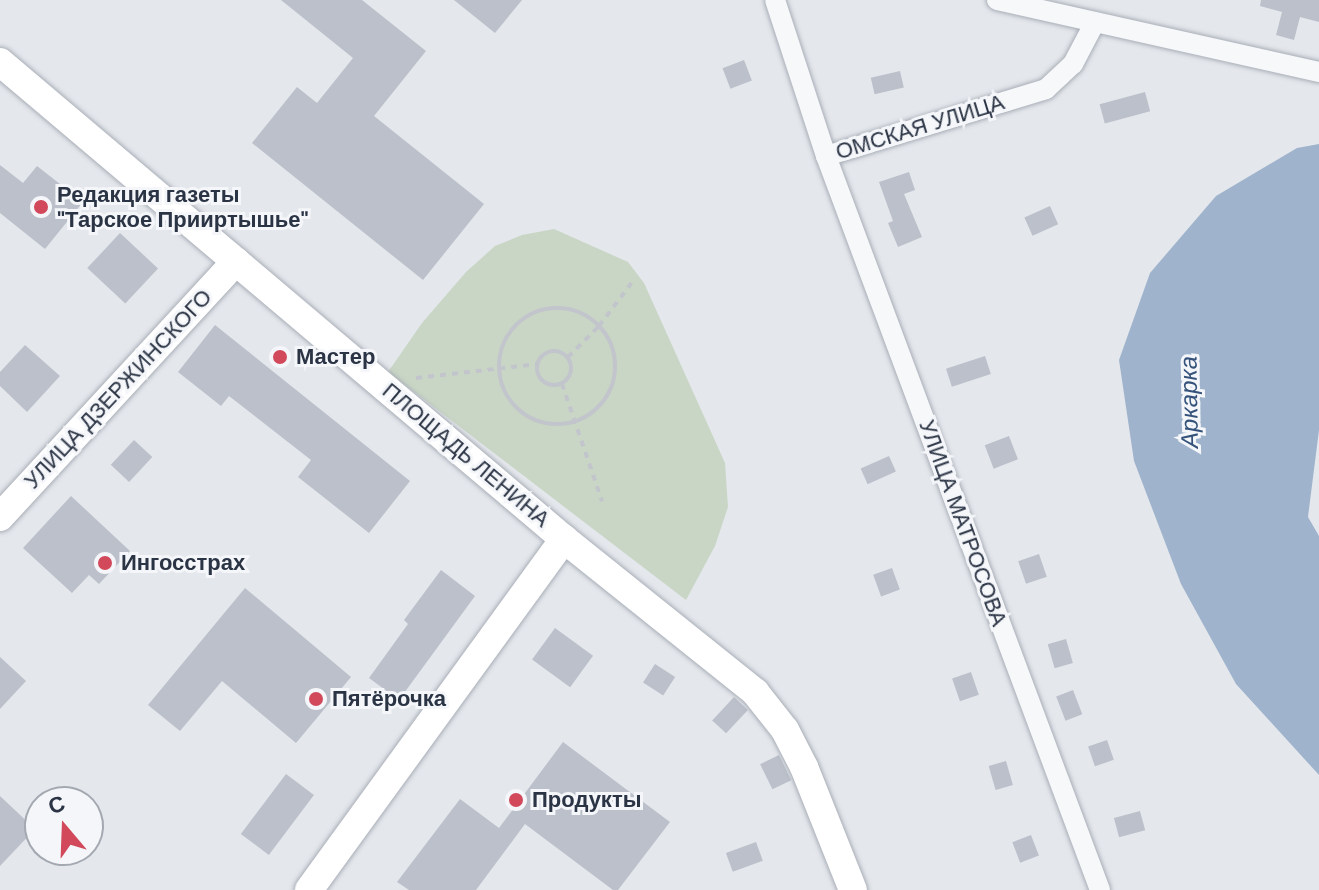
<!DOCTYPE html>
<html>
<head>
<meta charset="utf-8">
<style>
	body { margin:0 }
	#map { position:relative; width:1319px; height:890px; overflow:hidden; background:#e4e7ec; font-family:"DM Sans",sans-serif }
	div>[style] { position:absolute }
	.green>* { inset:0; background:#c9d6c5 }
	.water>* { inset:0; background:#9fb4cc }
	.building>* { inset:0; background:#bbc0ca; transform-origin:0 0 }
	.path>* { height:4px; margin-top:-2px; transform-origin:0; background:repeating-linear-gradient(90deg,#c2c5cb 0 6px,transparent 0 12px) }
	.path>.ring { margin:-2px; padding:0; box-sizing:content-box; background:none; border:4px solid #c2c5cb; border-radius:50% }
	.roads { filter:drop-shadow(0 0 2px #a9aeb7) drop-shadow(0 0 2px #a9aeb7) }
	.street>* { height:20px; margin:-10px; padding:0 10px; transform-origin:10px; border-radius:10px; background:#f7f8fa }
	.secondary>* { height:28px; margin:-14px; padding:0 14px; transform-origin:14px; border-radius:14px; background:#fff }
	.dots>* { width:22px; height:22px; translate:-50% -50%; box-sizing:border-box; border:4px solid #f4f6f9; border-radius:50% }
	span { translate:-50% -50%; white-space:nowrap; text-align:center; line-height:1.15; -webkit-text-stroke:6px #f4f6f9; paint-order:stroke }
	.street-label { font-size:22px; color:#2b3445 }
	.poi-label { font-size:22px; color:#2b3445; font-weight:700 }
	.left { translate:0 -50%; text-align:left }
	.water-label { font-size:24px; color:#34527a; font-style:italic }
	.north { position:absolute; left:24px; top:786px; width:80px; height:80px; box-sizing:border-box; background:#f4f6f9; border:2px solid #a4a8b1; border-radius:50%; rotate:341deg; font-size:22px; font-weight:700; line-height:32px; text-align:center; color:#2b3445 }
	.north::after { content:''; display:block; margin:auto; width:28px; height:36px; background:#d1495b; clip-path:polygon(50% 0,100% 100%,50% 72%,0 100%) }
</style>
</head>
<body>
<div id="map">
	<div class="green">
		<div style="clip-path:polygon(554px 229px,628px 262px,644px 283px,725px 463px,728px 507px,715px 546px,686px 600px,388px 372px,422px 323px,466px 272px,495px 246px,522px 235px)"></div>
	</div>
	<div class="water">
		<div style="clip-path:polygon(1319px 144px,1319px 430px,1308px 517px,1319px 536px,1319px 775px,1236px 684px,1181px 584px,1134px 461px,1119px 360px,1150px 273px,1216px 196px,1297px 148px)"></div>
	</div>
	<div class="building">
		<div style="clip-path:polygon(281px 0,362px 0,426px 51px,374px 116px,484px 204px,423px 280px,252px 143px,297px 87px,317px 103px,353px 58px)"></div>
		<div style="clip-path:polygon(454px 0,522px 0,495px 33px)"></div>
		<div style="clip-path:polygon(1261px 0,1319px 0,1319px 22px,1300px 17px,1294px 40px,1276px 35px,1282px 12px,1260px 6px)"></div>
		<div style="left:744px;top:60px;width:22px;height:23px;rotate:69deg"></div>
		<div style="left:900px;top:71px;width:17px;height:30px;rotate:77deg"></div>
		<div style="left:1145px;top:92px;width:20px;height:47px;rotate:75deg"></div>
		<div style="clip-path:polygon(0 165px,23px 183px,37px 166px,83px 202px,45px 249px,0 213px)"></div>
		<div style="clip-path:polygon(909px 172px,915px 190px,904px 194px,922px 237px,898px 247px,888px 223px,893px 221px,879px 182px)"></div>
		<div style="left:1050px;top:206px;width:20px;height:28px;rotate:66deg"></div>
		<div style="left:120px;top:233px;width:52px;height:48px;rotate:43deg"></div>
		<div style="clip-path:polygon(215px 325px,410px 481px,369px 533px,298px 477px,311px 460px,229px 396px,221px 406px,178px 372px)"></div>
		<div style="clip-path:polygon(25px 345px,60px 376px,27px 412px,0 386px,0 372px)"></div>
		<div style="left:985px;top:356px;width:19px;height:41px;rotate:72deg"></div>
		<div style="left:1009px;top:436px;width:25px;height:26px;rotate:69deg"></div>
		<div style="left:134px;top:440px;width:25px;height:34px;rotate:43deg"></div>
		<div style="left:889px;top:456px;width:17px;height:31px;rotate:66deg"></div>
		<div style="clip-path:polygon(71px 496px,130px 551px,99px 584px,89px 575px,72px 593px,23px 548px)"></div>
		<div style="left:1039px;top:554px;width:24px;height:22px;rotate:71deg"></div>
		<div style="left:892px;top:568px;width:23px;height:20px;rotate:70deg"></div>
		<div style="clip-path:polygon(441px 570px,475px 596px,399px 700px,369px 678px,408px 624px,404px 620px)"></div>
		<div style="clip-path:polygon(245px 588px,351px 677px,296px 743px,222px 681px,180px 731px,148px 705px)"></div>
		<div style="left:555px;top:628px;width:47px;height:39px;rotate:36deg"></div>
		<div style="left:1066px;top:639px;width:25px;height:19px;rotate:74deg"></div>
		<div style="clip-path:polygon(0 657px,26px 681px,0 709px)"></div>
		<div style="left:655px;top:664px;width:24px;height:22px;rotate:33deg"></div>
		<div style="left:971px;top:672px;width:24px;height:20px;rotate:71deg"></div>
		<div style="left:1073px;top:690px;width:26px;height:18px;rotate:69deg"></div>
		<div style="left:734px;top:697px;width:19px;height:32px;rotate:43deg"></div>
		<div style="left:1107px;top:740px;width:21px;height:20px;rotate:71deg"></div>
		<div style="clip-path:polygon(563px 742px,670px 822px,618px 890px,613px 890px,525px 824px,476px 890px,409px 890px,397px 882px,460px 799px,499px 828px)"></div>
		<div style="left:779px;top:755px;width:28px;height:21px;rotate:64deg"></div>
		<div style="left:1006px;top:761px;width:25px;height:18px;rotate:74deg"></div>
		<div style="left:286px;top:774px;width:35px;height:75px;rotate:37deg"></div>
		<div style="clip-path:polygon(0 796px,35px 829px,0 866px)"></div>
		<div style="left:1140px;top:811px;width:20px;height:27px;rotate:75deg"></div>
		<div style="left:1031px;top:835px;width:22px;height:20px;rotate:69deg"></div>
		<div style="left:756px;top:842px;width:20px;height:32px;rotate:70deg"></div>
	</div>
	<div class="path">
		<div class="ring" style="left:499px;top:308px;width:112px;height:112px"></div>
		<div class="ring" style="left:537px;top:351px;width:30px;height:30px"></div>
		<div style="left:568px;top:357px;width:44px;rotate:-45deg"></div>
		<div style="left:599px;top:326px;width:56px;rotate:-52.9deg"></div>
		<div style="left:416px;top:378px;width:123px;rotate:-6.5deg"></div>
		<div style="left:562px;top:384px;width:124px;rotate:71.1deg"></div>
	</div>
	<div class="roads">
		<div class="street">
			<div style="left:775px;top:0;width:164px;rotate:71.9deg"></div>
			<div style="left:826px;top:156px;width:230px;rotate:-16.9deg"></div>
			<div style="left:1046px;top:89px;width:37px;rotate:-43deg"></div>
			<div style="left:1073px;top:64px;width:45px;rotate:-62.3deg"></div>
			<div style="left:997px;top:0;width:330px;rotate:12.6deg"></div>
			<div style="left:826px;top:156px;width:783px;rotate:69.53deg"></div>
		</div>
		<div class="secondary">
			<div style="left:0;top:62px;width:739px;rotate:40.22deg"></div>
			<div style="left:564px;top:539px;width:245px;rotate:38.7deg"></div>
			<div style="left:755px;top:692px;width:48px;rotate:51.7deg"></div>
			<div style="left:785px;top:730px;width:42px;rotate:62.8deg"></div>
			<div style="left:804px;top:767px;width:132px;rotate:68.3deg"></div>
			<div style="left:0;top:517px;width:348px;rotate:-47.3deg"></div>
			<div style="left:309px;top:890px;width:434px;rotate:-54deg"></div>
		</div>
	</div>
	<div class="dots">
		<div style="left:41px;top:207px;background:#d1495b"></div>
		<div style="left:280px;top:357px;background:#d1495b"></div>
		<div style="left:105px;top:563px;background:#d1495b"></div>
		<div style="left:316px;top:699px;background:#d1495b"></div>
		<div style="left:516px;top:800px;background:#d1495b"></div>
	</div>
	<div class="street-label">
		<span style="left:920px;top:127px;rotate:-17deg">ОМСКАЯ УЛИЦА</span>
		<span style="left:118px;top:389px;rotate:-47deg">УЛИЦА ДЗЕРЖИНСКОГО</span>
		<span style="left:466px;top:455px;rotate:40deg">ПЛОЩАДЬ ЛЕНИНА</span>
		<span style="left:963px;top:523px;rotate:70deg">УЛИЦА МАТРОСОВА</span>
	</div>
	<div class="poi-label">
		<span class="left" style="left:57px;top:207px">Редакция газеты<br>"Тарское Прииртышье"</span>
		<span class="left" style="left:296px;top:357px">Мастер</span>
		<span class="left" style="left:121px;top:563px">Ингосстрах</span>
		<span class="left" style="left:332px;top:699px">Пятёрочка</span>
		<span class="left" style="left:532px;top:800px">Продукты</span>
	</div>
	<div class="water-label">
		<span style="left:1189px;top:402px;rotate:-91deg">Аркарка</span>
	</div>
	<div class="north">С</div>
</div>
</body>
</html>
